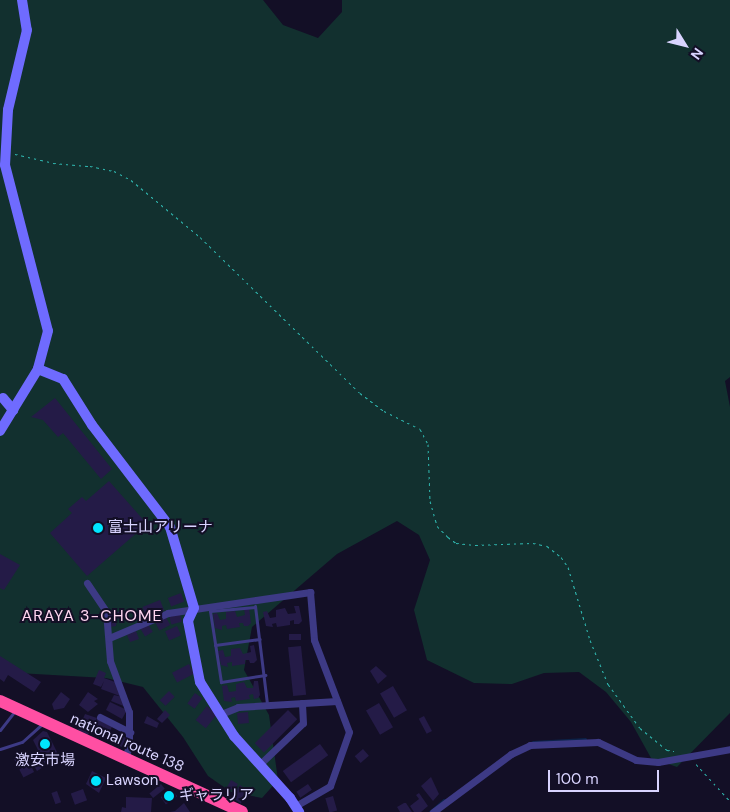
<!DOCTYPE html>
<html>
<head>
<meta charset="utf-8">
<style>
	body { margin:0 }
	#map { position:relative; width:730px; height:812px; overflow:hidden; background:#130f26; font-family:"DM Sans","Noto Sans JP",sans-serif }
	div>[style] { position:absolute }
	.green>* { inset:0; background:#12302f }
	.stream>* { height:2.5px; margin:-1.25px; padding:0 1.25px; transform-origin:1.25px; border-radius:1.25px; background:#0c2248 }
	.building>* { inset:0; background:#241b47; transform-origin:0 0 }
	.path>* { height:1px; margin-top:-0.5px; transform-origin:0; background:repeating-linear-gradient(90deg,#2fb8b0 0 2.5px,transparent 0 6.5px) }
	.lane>* { height:3px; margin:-1.5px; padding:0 1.5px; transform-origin:1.5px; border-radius:1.5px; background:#3d3a85 }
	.street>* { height:7px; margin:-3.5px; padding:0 3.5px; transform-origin:3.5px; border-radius:3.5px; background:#3d3a85 }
	.secondary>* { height:10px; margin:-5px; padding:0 5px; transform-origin:5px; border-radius:5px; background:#6f6bff }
	.highway>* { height:12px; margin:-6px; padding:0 6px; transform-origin:6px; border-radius:6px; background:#ff4fa3 }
	.dots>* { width:14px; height:14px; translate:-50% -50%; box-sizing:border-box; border:2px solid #130f26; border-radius:50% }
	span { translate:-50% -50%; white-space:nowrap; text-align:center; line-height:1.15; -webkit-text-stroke:4px #130f26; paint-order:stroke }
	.poi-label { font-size:15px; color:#d9d4ff }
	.left { translate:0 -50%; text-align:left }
	.street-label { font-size:15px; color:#d9d4ff }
	.neighbourhood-label { font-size:16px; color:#ffd6f0; letter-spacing:1px }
	.north { position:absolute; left:660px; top:20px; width:50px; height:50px; -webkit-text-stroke:4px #130f26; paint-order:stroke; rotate:126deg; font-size:14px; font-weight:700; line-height:20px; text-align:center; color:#d9d4ff }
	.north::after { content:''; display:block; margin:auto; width:18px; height:22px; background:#d9d4ff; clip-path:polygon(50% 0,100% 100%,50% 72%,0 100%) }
	.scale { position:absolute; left:548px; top:770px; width:111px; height:22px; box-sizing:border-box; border:2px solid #d9d4ff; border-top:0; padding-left:6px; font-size:15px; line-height:18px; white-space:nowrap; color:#d9d4ff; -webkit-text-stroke:4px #130f26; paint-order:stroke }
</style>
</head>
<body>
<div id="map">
	<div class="green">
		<div style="clip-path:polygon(0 0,263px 0,283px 25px,318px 38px,342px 12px,342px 0,730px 0,730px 377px,725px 381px,730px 407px,730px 713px,677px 767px,651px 758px,631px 722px,606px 692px,579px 672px,544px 673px,512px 684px,474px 683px,427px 660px,414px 610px,430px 560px,419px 535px,397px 521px,337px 554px,252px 627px,244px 670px,269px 715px,278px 780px,262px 798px,231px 792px,208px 776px,183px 737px,143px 687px,106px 678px,0 672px)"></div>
	</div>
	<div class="stream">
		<div style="left:533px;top:742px;width:52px;rotate:-3.3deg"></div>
		<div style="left:430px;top:812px;width:18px;rotate:-41deg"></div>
	</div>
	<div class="building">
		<div style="clip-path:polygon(55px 398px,112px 469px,101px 479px,63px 433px,58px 437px,43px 420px,31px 417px)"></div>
		<div style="clip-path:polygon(109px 481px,147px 524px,87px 576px,50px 533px,72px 513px,68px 509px,82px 497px,86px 501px)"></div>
		<div style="clip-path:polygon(0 554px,20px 565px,4px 590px,0 588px)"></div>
		<div style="left:181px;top:593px;width:9px;height:14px;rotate:69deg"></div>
		<div style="left:160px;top:600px;width:11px;height:19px;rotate:68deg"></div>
		<div style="clip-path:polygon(294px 606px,299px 606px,302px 621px,299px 624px,294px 624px,294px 620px,290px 621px,290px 625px,277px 627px,276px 623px,272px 624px,273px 627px,266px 626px,263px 612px,267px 611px,270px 618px,276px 617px,276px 610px,285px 608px,288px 614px,296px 613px)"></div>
		<div style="clip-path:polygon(249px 608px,251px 623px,248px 626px,244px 626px,243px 623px,239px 623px,240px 627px,227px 629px,226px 625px,222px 626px,222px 630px,215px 628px,213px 614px,217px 613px,220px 620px,226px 619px,226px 612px,235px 611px,237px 617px,245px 615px,244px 609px)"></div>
		<div style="clip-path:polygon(120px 611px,121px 618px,117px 619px,116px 626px,110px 627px,108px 616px)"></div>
		<div style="left:180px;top:614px;width:8px;height:11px;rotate:76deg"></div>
		<div style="left:166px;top:617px;width:9px;height:12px;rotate:63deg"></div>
		<div style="left:148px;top:624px;width:9px;height:9px;rotate:58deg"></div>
		<div style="left:177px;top:626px;width:10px;height:13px;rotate:66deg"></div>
		<div style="clip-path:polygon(136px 631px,139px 639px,130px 642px,127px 635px)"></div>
		<div style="left:301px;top:634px;width:6px;height:12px;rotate:90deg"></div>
		<div style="clip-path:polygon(254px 645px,257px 660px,254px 663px,250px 663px,249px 660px,245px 660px,245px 664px,232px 666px,232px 662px,227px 663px,228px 667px,221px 665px,218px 651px,223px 650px,225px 657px,231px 656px,231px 649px,240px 648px,243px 654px,251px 652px,250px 646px)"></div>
		<div style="left:301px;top:646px;width:49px;height:13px;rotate:84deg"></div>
		<div style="clip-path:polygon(0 656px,41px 682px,34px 692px,8px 675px,4px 682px,0 679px)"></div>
		<div style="left:189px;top:664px;width:11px;height:19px;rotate:63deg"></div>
		<div style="clip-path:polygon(376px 666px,387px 676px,378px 684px,370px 671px)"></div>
		<div style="clip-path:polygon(99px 670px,106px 673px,104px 678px,118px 683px,120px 696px,101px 689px,104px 681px,101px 687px,93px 684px)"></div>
		<div style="clip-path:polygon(254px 681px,258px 681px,260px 695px,258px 698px,254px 699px,253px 694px,249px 695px,250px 699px,236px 701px,235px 697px,231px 698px,232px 702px,224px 701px,222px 686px,227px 685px,229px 692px,236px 691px,236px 684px,244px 682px,247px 688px,253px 688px)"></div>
		<div style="left:393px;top:686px;width:28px;height:15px;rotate:60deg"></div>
		<div style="left:169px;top:691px;width:8px;height:13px;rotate:45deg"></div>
		<div style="clip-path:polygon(61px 692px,70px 699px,64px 708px,54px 710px,52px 704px)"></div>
		<div style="clip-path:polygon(88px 692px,98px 699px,94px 701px,98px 704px,88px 712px,79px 705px)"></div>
		<div style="left:195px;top:693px;width:9px;height:13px;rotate:36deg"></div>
		<div style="clip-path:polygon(114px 695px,123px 697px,126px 707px,111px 701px)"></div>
		<div style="clip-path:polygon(110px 702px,127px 710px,122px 719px,106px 710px)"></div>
		<div style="left:379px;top:703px;width:28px;height:15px;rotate:60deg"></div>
		<div style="left:207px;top:706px;width:13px;height:18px;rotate:39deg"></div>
		<div style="clip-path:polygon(165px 710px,170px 715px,162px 723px,157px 719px)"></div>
		<div style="left:288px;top:710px;width:13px;height:47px;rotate:45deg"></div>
		<div style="left:248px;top:712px;width:11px;height:11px;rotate:85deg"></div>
		<div style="clip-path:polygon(85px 714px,97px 718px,88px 735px,78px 730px)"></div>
		<div style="clip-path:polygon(147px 716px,159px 723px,157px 728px,144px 723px)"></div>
		<div style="left:424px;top:716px;width:17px;height:6px;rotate:62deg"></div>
		<div style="left:97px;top:719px;width:17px;height:7px;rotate:28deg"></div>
		<div style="clip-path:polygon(43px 731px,47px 732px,58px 754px,54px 761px,45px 764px,33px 740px)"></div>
		<div style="clip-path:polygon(119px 735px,126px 738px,122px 747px,114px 744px)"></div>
		<div style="left:320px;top:744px;width:14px;height:46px;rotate:54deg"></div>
		<div style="left:363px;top:749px;width:9px;height:11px;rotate:49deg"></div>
		<div style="clip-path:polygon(22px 751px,28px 760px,18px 766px,14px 759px)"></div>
		<div style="clip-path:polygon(37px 754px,45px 766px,37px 771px,31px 761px)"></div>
		<div style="left:30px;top:764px;width:9px;height:12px;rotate:63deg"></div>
		<div style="clip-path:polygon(92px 771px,106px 778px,99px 793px,86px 784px)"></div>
		<div style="clip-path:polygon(431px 777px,439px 794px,433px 801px,421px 786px)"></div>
		<div style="left:231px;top:780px;width:8px;height:8px;rotate:30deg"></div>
		<div style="left:161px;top:784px;width:6px;height:15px;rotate:51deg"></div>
		<div style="left:308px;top:784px;width:7px;height:14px;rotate:56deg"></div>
		<div style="left:240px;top:785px;width:11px;height:15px;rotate:34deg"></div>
		<div style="left:83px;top:789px;width:12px;height:13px;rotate:70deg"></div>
		<div style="left:172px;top:789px;width:9px;height:14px;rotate:54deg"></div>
		<div style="left:57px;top:791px;width:12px;height:6px;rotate:70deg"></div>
		<div style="clip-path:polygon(419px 793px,428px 806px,421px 812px,414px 812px,410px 806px,419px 799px,416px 795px)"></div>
		<div style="left:333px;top:796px;width:15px;height:8px;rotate:74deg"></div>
		<div style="clip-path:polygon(126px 797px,152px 798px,151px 812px,121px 812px,122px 807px,126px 808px)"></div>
		<div style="clip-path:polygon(184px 803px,190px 812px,170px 812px,175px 811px)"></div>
		<div style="clip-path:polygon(404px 803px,406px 803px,412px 812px,400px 812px,397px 807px)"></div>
	</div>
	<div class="path">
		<div style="left:15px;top:154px;width:39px;rotate:13deg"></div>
		<div style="left:53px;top:163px;width:37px;rotate:5deg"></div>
		<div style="left:90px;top:166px;width:25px;rotate:12deg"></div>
		<div style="left:114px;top:171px;width:19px;rotate:28deg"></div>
		<div style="left:131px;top:180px;width:89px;rotate:39.6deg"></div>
		<div style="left:200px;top:237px;width:223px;rotate:44.3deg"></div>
		<div style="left:360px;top:393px;width:30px;rotate:37deg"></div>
		<div style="left:384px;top:411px;width:40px;rotate:26.6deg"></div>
		<div style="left:420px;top:429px;width:17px;rotate:62deg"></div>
		<div style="left:428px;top:444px;width:57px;rotate:88deg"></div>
		<div style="left:430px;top:501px;width:26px;rotate:74deg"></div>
		<div style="left:437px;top:526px;width:16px;rotate:45deg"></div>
		<div style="left:448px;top:537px;width:10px;rotate:37deg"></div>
		<div style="left:456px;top:543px;width:19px;rotate:6deg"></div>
		<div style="left:475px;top:545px;width:58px;rotate:-2deg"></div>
		<div style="left:533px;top:543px;width:14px;rotate:12deg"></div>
		<div style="left:547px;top:546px;width:18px;rotate:38deg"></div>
		<div style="left:561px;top:557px;width:12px;rotate:55deg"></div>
		<div style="left:568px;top:567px;width:76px;rotate:73.2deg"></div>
		<div style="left:590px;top:640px;width:48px;rotate:67.8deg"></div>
		<div style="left:608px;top:684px;width:54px;rotate:54deg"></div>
		<div style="left:640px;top:728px;width:35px;rotate:39deg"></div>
		<div style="left:667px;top:750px;width:7px;rotate:8deg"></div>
		<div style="left:696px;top:764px;width:50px;rotate:47.4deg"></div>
	</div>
	<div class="lane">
		<div style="left:255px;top:606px;width:99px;rotate:83deg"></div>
		<div style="left:255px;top:607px;width:45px;rotate:174.9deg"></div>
		<div style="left:210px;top:611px;width:72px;rotate:81.2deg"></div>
		<div style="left:221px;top:682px;width:45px;rotate:-9deg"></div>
		<div style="left:215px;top:645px;width:45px;rotate:-7.6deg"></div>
		<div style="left:0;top:730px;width:24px;rotate:-52deg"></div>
		<div style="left:0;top:749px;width:23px;rotate:-18deg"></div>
		<div style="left:22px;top:742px;width:25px;rotate:-42deg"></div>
	</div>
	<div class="street">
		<div style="left:87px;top:583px;width:34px;rotate:56deg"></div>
		<div style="left:106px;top:611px;width:50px;rotate:85.4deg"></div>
		<div style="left:110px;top:661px;width:54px;rotate:69.6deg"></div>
		<div style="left:129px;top:712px;width:33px;rotate:90deg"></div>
		<div style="left:129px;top:745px;width:16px;rotate:105deg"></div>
		<div style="left:109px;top:638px;width:64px;rotate:-23deg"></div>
		<div style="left:168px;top:613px;width:144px;rotate:-8.4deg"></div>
		<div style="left:310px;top:592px;width:48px;rotate:85.2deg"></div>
		<div style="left:314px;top:640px;width:98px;rotate:69.2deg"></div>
		<div style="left:349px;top:732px;width:57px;rotate:109.4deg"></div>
		<div style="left:330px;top:786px;width:39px;rotate:150deg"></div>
		<div style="left:221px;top:714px;width:18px;rotate:-22deg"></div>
		<div style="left:238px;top:707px;width:99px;rotate:-3.5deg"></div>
		<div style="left:100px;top:717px;width:34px;rotate:27deg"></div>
		<div style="left:260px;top:764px;width:59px;rotate:-43.6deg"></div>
		<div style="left:303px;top:723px;width:20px;rotate:-93deg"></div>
		<div style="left:433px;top:812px;width:97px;rotate:-36.6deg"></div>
		<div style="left:511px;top:754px;width:21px;rotate:-25deg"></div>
		<div style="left:530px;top:745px;width:68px;rotate:-2.5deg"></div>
		<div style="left:598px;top:742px;width:42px;rotate:25.3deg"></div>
		<div style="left:636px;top:760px;width:22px;rotate:5deg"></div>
		<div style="left:658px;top:762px;width:73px;rotate:-10.2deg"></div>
	</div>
	<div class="secondary">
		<div style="left:22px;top:0;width:30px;rotate:81deg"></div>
		<div style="left:27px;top:30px;width:82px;rotate:103.4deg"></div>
		<div style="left:8px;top:110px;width:55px;rotate:93.1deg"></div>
		<div style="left:5px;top:165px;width:171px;rotate:75.5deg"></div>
		<div style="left:48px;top:331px;width:39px;rotate:105deg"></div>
		<div style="left:38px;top:369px;width:27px;rotate:22deg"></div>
		<div style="left:63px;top:379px;width:54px;rotate:57.8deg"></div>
		<div style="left:92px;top:425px;width:128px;rotate:52.6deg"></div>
		<div style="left:170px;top:527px;width:84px;rotate:73.5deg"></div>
		<div style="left:194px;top:608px;width:14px;rotate:115deg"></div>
		<div style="left:188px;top:621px;width:62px;rotate:78.9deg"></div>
		<div style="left:200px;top:682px;width:64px;rotate:57.8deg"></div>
		<div style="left:234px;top:736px;width:84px;rotate:47.9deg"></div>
		<div style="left:290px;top:798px;width:17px;rotate:57deg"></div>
		<div style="left:3px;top:398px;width:16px;rotate:50deg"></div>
		<div style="left:0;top:431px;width:73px;rotate:-58.5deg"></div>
	</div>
	<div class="highway">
		<div style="left:0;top:701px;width:266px;rotate:24.6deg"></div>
	</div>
	<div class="dots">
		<div style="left:98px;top:528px;background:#00e5ff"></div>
		<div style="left:45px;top:744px;background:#00e5ff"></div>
		<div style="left:96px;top:781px;background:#00e5ff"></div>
		<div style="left:169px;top:796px;background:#00e5ff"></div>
	</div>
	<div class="poi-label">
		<span class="left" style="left:108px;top:528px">富士山アリーナ</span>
		<span style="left:45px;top:761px">激安市場</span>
		<span class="left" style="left:106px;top:781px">Lawson</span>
		<span class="left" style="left:179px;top:796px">ギャラリア</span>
	</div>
	<div class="street-label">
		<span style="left:127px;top:743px;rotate:24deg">national route 138</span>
	</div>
	<div class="neighbourhood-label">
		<span style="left:92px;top:616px">ARAYA 3-CHOME</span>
	</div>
	<div class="north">N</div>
	<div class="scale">100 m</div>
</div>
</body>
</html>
